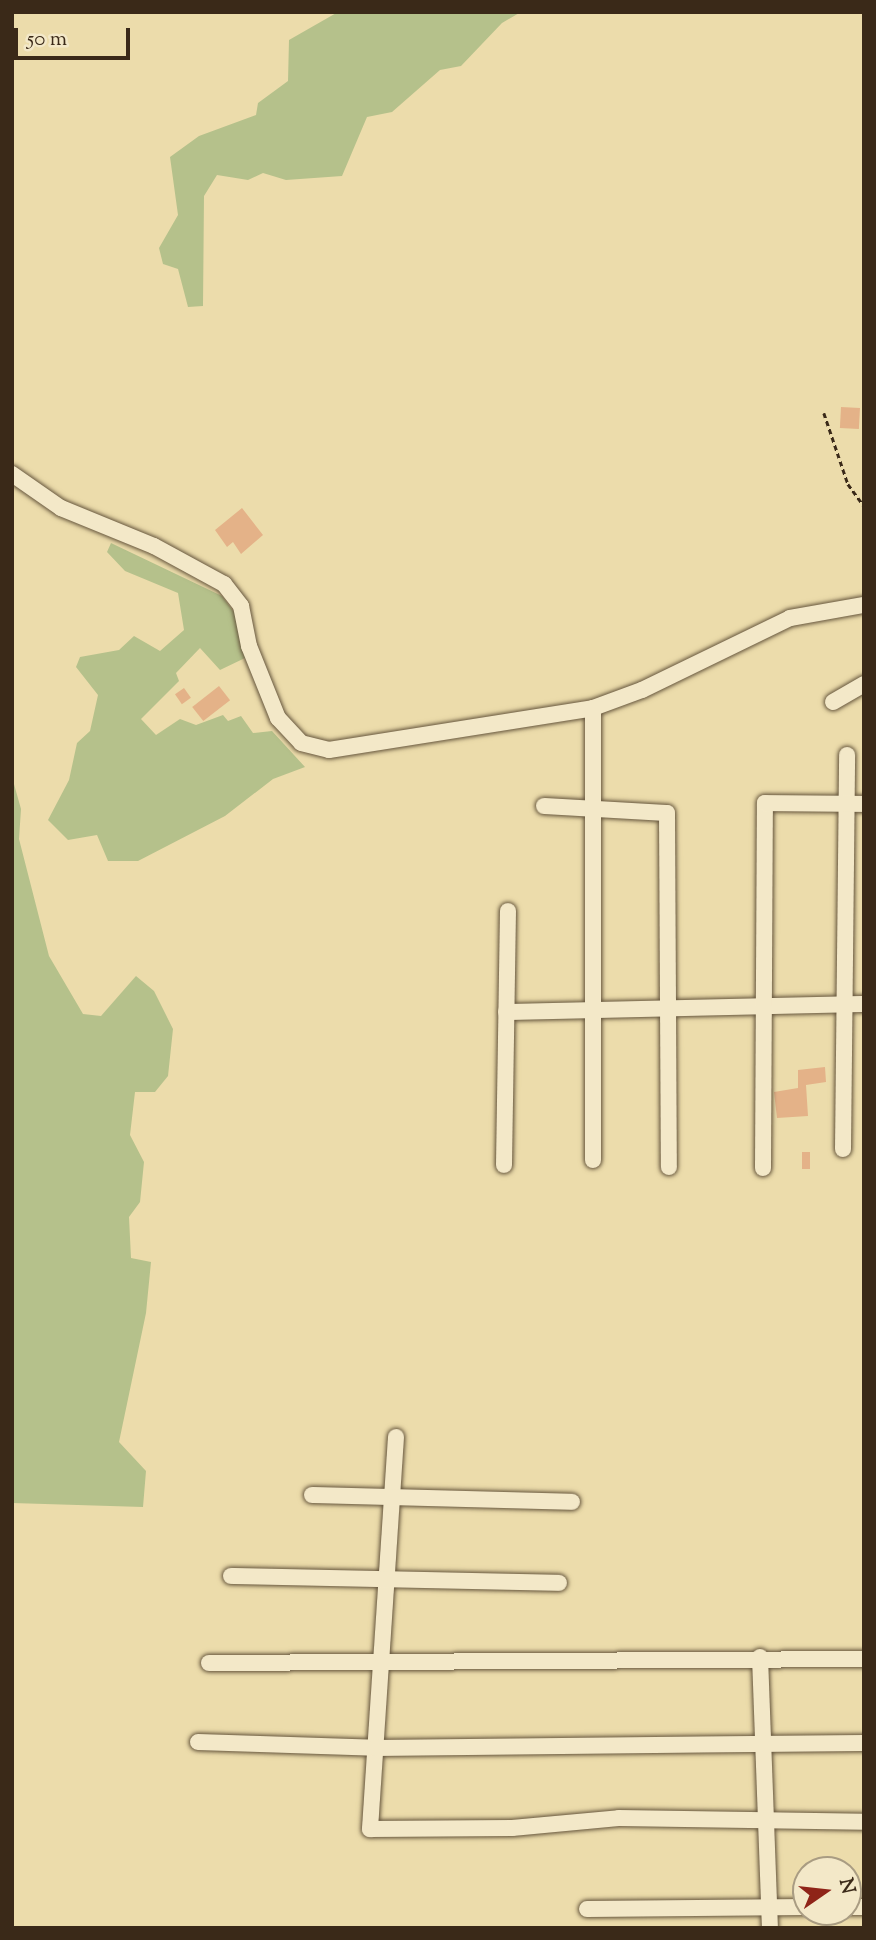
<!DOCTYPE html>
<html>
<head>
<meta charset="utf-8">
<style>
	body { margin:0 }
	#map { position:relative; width:876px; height:1940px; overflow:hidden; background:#ecdcab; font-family:"Sorts Mill Goudy",serif }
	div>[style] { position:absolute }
	.green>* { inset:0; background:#b5c18b }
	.building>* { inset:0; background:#e4b288; transform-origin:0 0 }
	.path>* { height:2.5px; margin-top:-1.25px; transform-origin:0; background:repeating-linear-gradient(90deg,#3a2918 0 5px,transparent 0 8.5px) }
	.roads { filter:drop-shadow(0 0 2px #66563d) drop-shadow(0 0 2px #66563d) }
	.minor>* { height:16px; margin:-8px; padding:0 8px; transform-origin:8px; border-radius:8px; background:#f3e8c8 }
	span { translate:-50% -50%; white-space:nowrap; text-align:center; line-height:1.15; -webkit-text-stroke:7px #f3e8c8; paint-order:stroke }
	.frame { position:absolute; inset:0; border:14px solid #3a2918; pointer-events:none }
	.north { position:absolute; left:792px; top:1856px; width:70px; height:70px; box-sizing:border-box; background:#f3e8c8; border:2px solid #a99c82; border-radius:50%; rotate:76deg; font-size:19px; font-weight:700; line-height:28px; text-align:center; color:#3a2918 }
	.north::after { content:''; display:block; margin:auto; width:24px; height:32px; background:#8f2418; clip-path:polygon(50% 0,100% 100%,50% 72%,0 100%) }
	.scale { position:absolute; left:14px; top:28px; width:116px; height:32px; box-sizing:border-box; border:4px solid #3a2918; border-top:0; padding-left:9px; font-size:21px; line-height:24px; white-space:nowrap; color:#3a2918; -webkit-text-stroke:5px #f3e8c8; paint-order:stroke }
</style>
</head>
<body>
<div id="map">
	<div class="green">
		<div style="clip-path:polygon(338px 12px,521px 12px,502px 23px,461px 66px,440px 70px,392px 112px,367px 117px,342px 176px,286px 180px,263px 173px,248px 180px,217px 175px,204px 196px,203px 306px,188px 307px,178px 269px,163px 264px,159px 248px,178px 215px,170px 157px,199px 136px,256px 115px,258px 103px,288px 81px,289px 40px)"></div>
		<div style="clip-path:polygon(111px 543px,222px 596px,239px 619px,245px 658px,220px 670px,200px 648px,176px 673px,179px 681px,141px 719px,156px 735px,180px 719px,196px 725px,223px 715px,228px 721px,241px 716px,253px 733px,272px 731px,305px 767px,273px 779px,225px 816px,138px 861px,108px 861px,97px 835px,68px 840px,48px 820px,69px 780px,77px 743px,90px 731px,98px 695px,76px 667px,80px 657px,119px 650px,134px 636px,160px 651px,184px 630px,178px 593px,125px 571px,107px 552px)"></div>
		<div style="clip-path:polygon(12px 777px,21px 809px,19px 839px,49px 956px,83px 1014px,101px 1016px,136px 976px,154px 991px,173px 1029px,168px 1076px,155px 1092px,135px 1092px,130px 1135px,144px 1162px,140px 1202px,129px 1217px,131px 1258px,151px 1262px,146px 1313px,119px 1442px,146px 1471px,143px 1507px,12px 1503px)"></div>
	</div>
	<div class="building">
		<div style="left:841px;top:407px;width:19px;height:21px;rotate:3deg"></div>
		<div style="clip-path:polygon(242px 508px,263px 535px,241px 554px,233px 542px,227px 547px,215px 530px)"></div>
		<div style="left:219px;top:686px;width:18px;height:34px;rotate:52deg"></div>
		<div style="left:184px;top:688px;width:12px;height:11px;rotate:55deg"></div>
		<div style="clip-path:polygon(825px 1067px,826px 1082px,806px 1085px,808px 1116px,777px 1118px,774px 1092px,798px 1088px,798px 1070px)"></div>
		<div style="left:802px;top:1152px;width:8px;height:17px"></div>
	</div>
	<div class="path">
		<div style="left:824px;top:413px;width:75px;rotate:71.3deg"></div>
		<div style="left:848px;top:484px;width:27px;rotate:54deg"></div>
	</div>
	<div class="roads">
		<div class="minor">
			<div style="left:12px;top:474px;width:60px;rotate:34.8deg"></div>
			<div style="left:61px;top:508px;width:100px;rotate:22.2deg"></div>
			<div style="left:154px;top:546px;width:80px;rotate:28.5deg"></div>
			<div style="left:224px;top:584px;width:28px;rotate:52deg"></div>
			<div style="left:241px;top:606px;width:41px;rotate:78.7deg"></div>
			<div style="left:249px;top:646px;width:78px;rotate:68.1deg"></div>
			<div style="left:278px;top:718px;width:34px;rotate:47deg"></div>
			<div style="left:301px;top:743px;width:29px;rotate:14deg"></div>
			<div style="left:329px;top:750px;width:267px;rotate:-9deg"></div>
			<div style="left:593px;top:708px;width:52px;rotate:-20.2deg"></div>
			<div style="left:642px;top:690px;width:165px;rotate:-25.9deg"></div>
			<div style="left:790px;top:618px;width:75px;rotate:-10deg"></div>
			<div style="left:833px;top:702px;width:36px;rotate:-30deg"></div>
			<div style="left:544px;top:806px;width:123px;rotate:3.3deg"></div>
			<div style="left:667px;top:813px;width:354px;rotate:89.7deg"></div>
			<div style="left:506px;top:1012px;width:358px;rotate:-1.3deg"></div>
			<div style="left:843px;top:1149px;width:394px;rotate:-89.4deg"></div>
			<div style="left:593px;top:1160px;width:452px;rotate:-90deg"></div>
			<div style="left:504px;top:1165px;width:254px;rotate:-89.1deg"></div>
			<div style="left:763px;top:1168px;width:365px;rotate:-89.7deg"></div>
			<div style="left:765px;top:803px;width:99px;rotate:0.6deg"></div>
			<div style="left:396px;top:1437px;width:393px;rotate:93.8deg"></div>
			<div style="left:370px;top:1829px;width:142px;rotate:-0.4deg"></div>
			<div style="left:512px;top:1828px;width:107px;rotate:-5.3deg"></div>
			<div style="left:619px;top:1818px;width:245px;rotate:0.9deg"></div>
			<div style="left:312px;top:1495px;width:260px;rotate:1.5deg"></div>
			<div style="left:231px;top:1576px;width:328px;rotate:1.2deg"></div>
			<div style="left:760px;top:1657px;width:271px;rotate:87.9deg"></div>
			<div style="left:209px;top:1663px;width:655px;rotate:-0.35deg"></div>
			<div style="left:198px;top:1742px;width:177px;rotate:1.9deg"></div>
			<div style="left:375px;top:1748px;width:489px;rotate:-0.6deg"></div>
			<div style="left:848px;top:1907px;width:16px"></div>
			<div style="left:587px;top:1909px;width:219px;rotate:-0.5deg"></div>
		</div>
	</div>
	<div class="frame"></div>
	<div class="north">N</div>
	<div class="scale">50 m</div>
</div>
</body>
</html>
